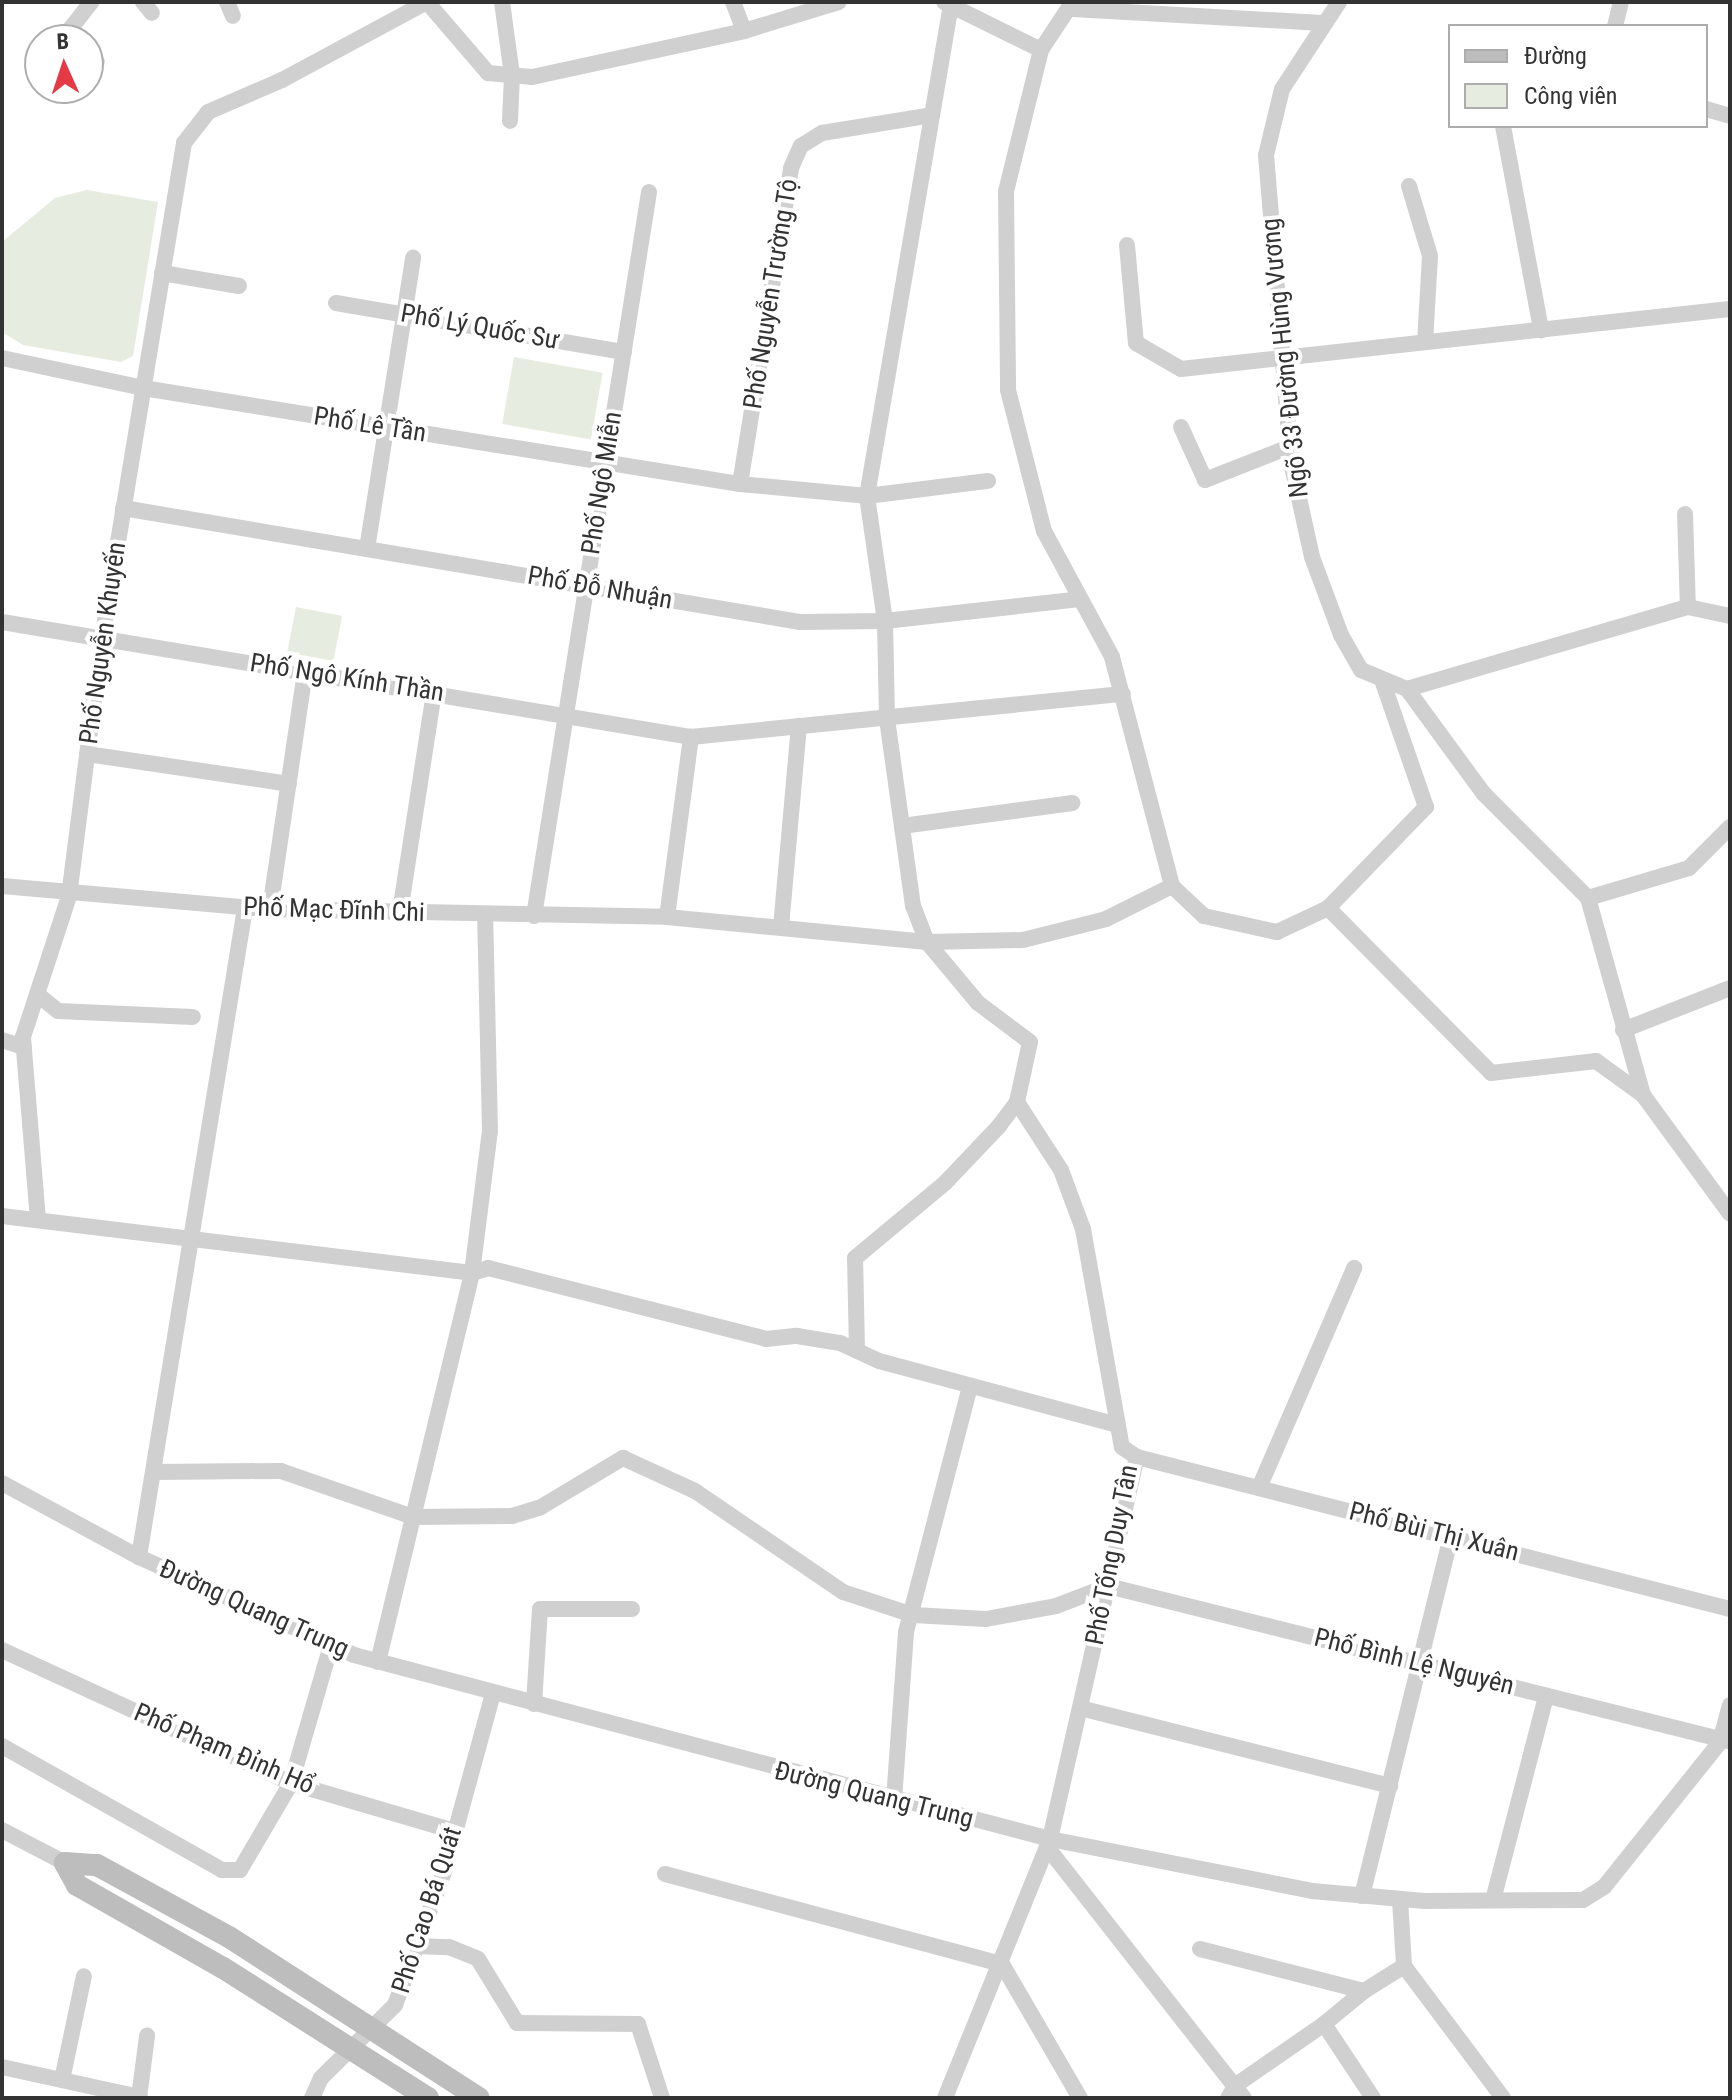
<!DOCTYPE html>
<html>
<head>
<meta charset="utf-8">
<style>
	body { margin:0 }
	#map { position:relative; width:1732px; height:2100px; overflow:hidden; background:#fff; font-family:"Roboto Condensed",sans-serif }
	div>[style] { position:absolute }
	.green>* { inset:0; background:#e6ecdf; transform-origin:0 0 }
	.street>* { height:16px; margin:-8px; padding:0 8px; transform-origin:8px; border-radius:8px; background:#d0d0d0 }
	.secondary>* { height:22px; margin:-11px; padding:0 11px; transform-origin:11px; border-radius:11px; background:#bdbdbd }
	span { translate:-50% -50%; white-space:nowrap; text-align:center; line-height:1.15; -webkit-text-stroke:8px #fff; paint-order:stroke }
	.street-label { font-size:26px; color:#333 }
	.frame { position:absolute; inset:0; border:4px solid #333; pointer-events:none }
	.legend { position:absolute; left:1448px; top:24px; width:260px; height:104px; box-sizing:border-box; background:#fff; border:2px solid #adadad; margin:0; padding:10px 14px; list-style:none; font-size:24px; color:#333 }
	.legend li { display:flex; align-items:center; gap:16px; height:40px }
	.legend b { width:40px; border:2px solid #adadad }
	.north { position:absolute; left:24px; top:24px; width:80px; height:80px; box-sizing:border-box; background:#fff; border:2px solid #adadad; border-radius:50%; rotate:357deg; font-size:22px; font-weight:700; line-height:32px; text-align:center; color:#333 }
	.north::after { content:''; display:block; margin:auto; width:28px; height:36px; background:#e63946; clip-path:polygon(50% 0,100% 100%,50% 72%,0 100%) }
</style>
</head>
<body>
<div id="map">
	<div class="green">
		<div style="clip-path:polygon(87px 190px,158px 202px,133px 356px,121px 362px,23px 345px,2px 332px,2px 242px,55px 198px)"></div>
		<div style="left:514px;top:357px;width:90px;height:68px;rotate:10deg"></div>
		<div style="left:296px;top:607px;width:47px;height:46px;rotate:11deg"></div>
	</div>
	<div class="street">
		<div style="left:143px;top:2px;width:14px;rotate:51deg"></div>
		<div style="left:227px;top:2px;width:15px;rotate:67deg"></div>
		<div style="left:427px;top:2px;width:94px;rotate:49.3deg"></div>
		<div style="left:488px;top:73px;width:44px;rotate:5.2deg"></div>
		<div style="left:532px;top:77px;width:217px;rotate:-12.2deg"></div>
		<div style="left:744px;top:31px;width:99px;rotate:-17deg"></div>
		<div style="left:502px;top:2px;width:74px;rotate:82.2deg"></div>
		<div style="left:512px;top:75px;width:46px;rotate:92.5deg"></div>
		<div style="left:733px;top:2px;width:31px;rotate:69deg"></div>
		<div style="left:944px;top:2px;width:108px;rotate:26.3deg"></div>
		<div style="left:1339px;top:2px;width:104px;rotate:123.2deg"></div>
		<div style="left:1282px;top:89px;width:68px;rotate:103.6deg"></div>
		<div style="left:1266px;top:155px;width:308px;rotate:85.3deg"></div>
		<div style="left:1291px;top:462px;width:97px;rotate:77.5deg"></div>
		<div style="left:1312px;top:557px;width:83px;rotate:69.6deg"></div>
		<div style="left:1341px;top:635px;width:40px;rotate:60.3deg"></div>
		<div style="left:1361px;top:670px;width:50px;rotate:22.4deg"></div>
		<div style="left:1407px;top:689px;width:129px;rotate:53.8deg"></div>
		<div style="left:1483px;top:793px;width:148px;rotate:45deg"></div>
		<div style="left:1588px;top:898px;width:205px;rotate:74.4deg"></div>
		<div style="left:1322px;top:23px;width:254px;rotate:-176.8deg"></div>
		<div style="left:1068px;top:9px;width:49px;rotate:123.4deg"></div>
		<div style="left:1041px;top:50px;width:145px;rotate:103.9deg"></div>
		<div style="left:1006px;top:191px;width:199px;rotate:89.4deg"></div>
		<div style="left:1008px;top:390px;width:146px;rotate:75.7deg"></div>
		<div style="left:1044px;top:531px;width:143px;rotate:61.6deg"></div>
		<div style="left:1112px;top:657px;width:237px;rotate:75.3deg"></div>
		<div style="left:1172px;top:886px;width:44px;rotate:43.2deg"></div>
		<div style="left:1204px;top:916px;width:75px;rotate:12.4deg"></div>
		<div style="left:1277px;top:932px;width:56px;rotate:-25.2deg"></div>
		<div style="left:1328px;top:908px;width:141px;rotate:-45.9deg"></div>
		<div style="left:1426px;top:807px;width:131px;rotate:-109.1deg"></div>
		<div style="left:1615px;top:26px;width:25px;rotate:-76deg"></div>
		<div style="left:80px;top:40px;width:15px;rotate:-127deg"></div>
		<div style="left:71px;top:28px;width:33px;rotate:-52deg"></div>
		<div style="left:88px;top:51px;width:14px;rotate:51deg"></div>
		<div style="left:1706px;top:109px;width:25px;rotate:16deg"></div>
		<div style="left:1503px;top:126px;width:208px;rotate:79.4deg"></div>
		<div style="left:1409px;top:186px;width:73px;rotate:73.3deg"></div>
		<div style="left:1430px;top:256px;width:86px;rotate:93.3deg"></div>
		<div style="left:1127px;top:245px;width:98px;rotate:84.8deg"></div>
		<div style="left:1136px;top:343px;width:52px;rotate:30deg"></div>
		<div style="left:1181px;top:369px;width:552px;rotate:-6.24deg"></div>
		<div style="left:162px;top:273px;width:78px;rotate:9.6deg"></div>
		<div style="left:336px;top:303px;width:292px;rotate:9.7deg"></div>
		<div style="left:2px;top:358px;width:144px;rotate:12deg"></div>
		<div style="left:143px;top:388px;width:605px;rotate:9.14deg"></div>
		<div style="left:740px;top:484px;width:128px;rotate:5.4deg"></div>
		<div style="left:867px;top:496px;width:122px;rotate:-7.1deg"></div>
		<div style="left:1181px;top:427px;width:58px;rotate:65.6deg"></div>
		<div style="left:1205px;top:480px;width:90px;rotate:-21.4deg"></div>
		<div style="left:740px;top:484px;width:320px;rotate:-80.8deg"></div>
		<div style="left:791px;top:168px;width:24px;rotate:-66deg"></div>
		<div style="left:801px;top:146px;width:25px;rotate:-32deg"></div>
		<div style="left:822px;top:133px;width:111px;rotate:-9.3deg"></div>
		<div style="left:123px;top:508px;width:687px;rotate:9.56deg"></div>
		<div style="left:800px;top:622px;width:85px;rotate:-0.7deg"></div>
		<div style="left:885px;top:621px;width:196px;rotate:-6.4deg"></div>
		<div style="left:1685px;top:514px;width:93px;rotate:88.2deg"></div>
		<div style="left:367px;top:549px;width:295px;rotate:-81deg"></div>
		<div style="left:2px;top:622px;width:699px;rotate:9.48deg"></div>
		<div style="left:691px;top:737px;width:434px;rotate:-5.7deg"></div>
		<div style="left:1407px;top:689px;width:293px;rotate:-16.3deg"></div>
		<div style="left:1688px;top:607px;width:43px;rotate:12.1deg"></div>
		<div style="left:87px;top:754px;width:204px;rotate:8.4deg"></div>
		<div style="left:902px;top:826px;width:172px;rotate:-7.7deg"></div>
		<div style="left:2px;top:886px;width:262px;rotate:5deg"></div>
		<div style="left:263px;top:909px;width:404px;rotate:1.1deg"></div>
		<div style="left:667px;top:917px;width:261px;rotate:5.5deg"></div>
		<div style="left:927px;top:942px;width:96px;rotate:-1.2deg"></div>
		<div style="left:1023px;top:940px;width:86px;rotate:-14.2deg"></div>
		<div style="left:1106px;top:919px;width:74px;rotate:-26.6deg"></div>
		<div style="left:1588px;top:898px;width:105px;rotate:-16.5deg"></div>
		<div style="left:1689px;top:868px;width:58px;rotate:-45deg"></div>
		<div style="left:1328px;top:908px;width:232px;rotate:45.3deg"></div>
		<div style="left:1491px;top:1073px;width:106px;rotate:-6.5deg"></div>
		<div style="left:1596px;top:1061px;width:58px;rotate:35.9deg"></div>
		<div style="left:1643px;top:1095px;width:147px;rotate:53.8deg"></div>
		<div style="left:270px;top:909px;width:240px;rotate:-81.6deg"></div>
		<div style="left:400px;top:912px;width:223px;rotate:-81.2deg"></div>
		<div style="left:534px;top:916px;width:733px;rotate:-80.97deg"></div>
		<div style="left:667px;top:917px;width:182px;rotate:-82.4deg"></div>
		<div style="left:781px;top:927px;width:202px;rotate:-84.9deg"></div>
		<div style="left:37px;top:994px;width:27px;rotate:39deg"></div>
		<div style="left:58px;top:1011px;width:135px;rotate:2.5deg"></div>
		<div style="left:1623px;top:1030px;width:115px;rotate:-21.4deg"></div>
		<div style="left:2px;top:1040px;width:23px;rotate:18deg"></div>
		<div style="left:1017px;top:1102px;width:81px;rotate:57.1deg"></div>
		<div style="left:1061px;top:1170px;width:63px;rotate:69.6deg"></div>
		<div style="left:1083px;top:1229px;width:221px;rotate:79.9deg"></div>
		<div style="left:1122px;top:1447px;width:18px;rotate:34deg"></div>
		<div style="left:1137px;top:1457px;width:612px;rotate:14.38deg"></div>
		<div style="left:2px;top:1216px;width:473px;rotate:6.9deg"></div>
		<div style="left:472px;top:1273px;width:17px;rotate:-17deg"></div>
		<div style="left:488px;top:1268px;width:287px;rotate:14.3deg"></div>
		<div style="left:766px;top:1339px;width:31px;rotate:-6deg"></div>
		<div style="left:797px;top:1336px;width:44px;rotate:9.2deg"></div>
		<div style="left:840px;top:1343px;width:43px;rotate:24.8deg"></div>
		<div style="left:879px;top:1361px;width:247px;rotate:15deg"></div>
		<div style="left:38px;top:1220px;width:184px;rotate:-94.7deg"></div>
		<div style="left:23px;top:1037px;width:148px;rotate:-71.9deg"></div>
		<div style="left:69px;top:896px;width:259px;rotate:-82.7deg"></div>
		<div style="left:102px;top:639px;width:503px;rotate:-80.61deg"></div>
		<div style="left:184px;top:143px;width:39px;rotate:-52deg"></div>
		<div style="left:208px;top:112px;width:81px;rotate:-23.4deg"></div>
		<div style="left:282px;top:80px;width:165px;rotate:-28.3deg"></div>
		<div style="left:857px;top:1351px;width:93px;rotate:-91.2deg"></div>
		<div style="left:855px;top:1258px;width:117px;rotate:-39.8deg"></div>
		<div style="left:945px;top:1183px;width:79px;rotate:-46.5deg"></div>
		<div style="left:999px;top:1126px;width:30px;rotate:-53deg"></div>
		<div style="left:1017px;top:1102px;width:61px;rotate:-77.8deg"></div>
		<div style="left:1030px;top:1042px;width:65px;rotate:-143.1deg"></div>
		<div style="left:978px;top:1003px;width:80px;rotate:-129.9deg"></div>
		<div style="left:927px;top:942px;width:39px;rotate:-111deg"></div>
		<div style="left:913px;top:906px;width:190px;rotate:-97.9deg"></div>
		<div style="left:887px;top:718px;width:97px;rotate:-91.2deg"></div>
		<div style="left:885px;top:621px;width:126px;rotate:-98.2deg"></div>
		<div style="left:867px;top:496px;width:498px;rotate:-80.3deg"></div>
		<div style="left:154px;top:1472px;width:127px;rotate:-0.5deg"></div>
		<div style="left:281px;top:1471px;width:140px;rotate:19.2deg"></div>
		<div style="left:413px;top:1517px;width:99px;rotate:-0.6deg"></div>
		<div style="left:512px;top:1516px;width:30px;rotate:-17deg"></div>
		<div style="left:541px;top:1507px;width:96px;rotate:-30.9deg"></div>
		<div style="left:623px;top:1458px;width:79px;rotate:24.6deg"></div>
		<div style="left:695px;top:1491px;width:179px;rotate:34.3deg"></div>
		<div style="left:843px;top:1592px;width:74px;rotate:18.2deg"></div>
		<div style="left:913px;top:1615px;width:73px;rotate:3.1deg"></div>
		<div style="left:986px;top:1619px;width:71px;rotate:-10.5deg"></div>
		<div style="left:1056px;top:1606px;width:56px;rotate:-21deg"></div>
		<div style="left:1108px;top:1586px;width:639px;rotate:14.04deg"></div>
		<div style="left:2px;top:1483px;width:156px;rotate:28.4deg"></div>
		<div style="left:139px;top:1557px;width:236px;rotate:24.5deg"></div>
		<div style="left:354px;top:1655px;width:720px;rotate:14.81deg"></div>
		<div style="left:1050px;top:1839px;width:267px;rotate:11.2deg"></div>
		<div style="left:1312px;top:1891px;width:113px;rotate:5.1deg"></div>
		<div style="left:1425px;top:1901px;width:158px;rotate:-0.4deg"></div>
		<div style="left:1583px;top:1900px;width:25px;rotate:-32deg"></div>
		<div style="left:1604px;top:1887px;width:186px;rotate:-51.3deg"></div>
		<div style="left:1720px;top:1742px;width:38px;rotate:-75deg"></div>
		<div style="left:1259px;top:1488px;width:240px;rotate:-66.6deg"></div>
		<div style="left:139px;top:1557px;width:658px;rotate:-80.72deg"></div>
		<div style="left:2px;top:1650px;width:318px;rotate:24.7deg"></div>
		<div style="left:291px;top:1783px;width:170px;rotate:16.4deg"></div>
		<div style="left:378px;top:1662px;width:400px;rotate:-76.4deg"></div>
		<div style="left:472px;top:1273px;width:143px;rotate:-82.8deg"></div>
		<div style="left:490px;top:1131px;width:216px;rotate:-91.3deg"></div>
		<div style="left:534px;top:1704px;width:95px;rotate:-86.4deg"></div>
		<div style="left:540px;top:1609px;width:92px"></div>
		<div style="left:1080px;top:1708px;width:320px;rotate:14.1deg"></div>
		<div style="left:2px;top:1746px;width:253px;rotate:29.4deg"></div>
		<div style="left:222px;top:1870px;width:18px"></div>
		<div style="left:240px;top:1870px;width:101px;rotate:-59.6deg"></div>
		<div style="left:291px;top:1783px;width:144px;rotate:-73.8deg"></div>
		<div style="left:894px;top:1800px;width:168px;rotate:-85.9deg"></div>
		<div style="left:906px;top:1632px;width:254px;rotate:-75.4deg"></div>
		<div style="left:2px;top:1830px;width:71px;rotate:27.6deg"></div>
		<div style="left:1047px;top:1847px;width:319px;rotate:51.9deg"></div>
		<div style="left:665px;top:1874px;width:349px;rotate:15deg"></div>
		<div style="left:1002px;top:1964px;width:155px;rotate:59.8deg"></div>
		<div style="left:1362px;top:1896px;width:371px;rotate:-76.1deg"></div>
		<div style="left:1400px;top:1900px;width:66px;rotate:86.5deg"></div>
		<div style="left:1404px;top:1966px;width:165px;rotate:53.1deg"></div>
		<div style="left:1493px;top:1900px;width:211px;rotate:-75.4deg"></div>
		<div style="left:416px;top:1946px;width:33px;rotate:2deg"></div>
		<div style="left:449px;top:1947px;width:31px;rotate:22deg"></div>
		<div style="left:478px;top:1959px;width:75px;rotate:58.6deg"></div>
		<div style="left:517px;top:2023px;width:121px;rotate:0.5deg"></div>
		<div style="left:638px;top:2024px;width:78px;rotate:72deg"></div>
		<div style="left:1200px;top:1949px;width:169px;rotate:14.4deg"></div>
		<div style="left:1364px;top:1991px;width:52px;rotate:140.5deg"></div>
		<div style="left:1324px;top:2024px;width:89px;rotate:56.5deg"></div>
		<div style="left:1364px;top:1991px;width:47px;rotate:-32deg"></div>
		<div style="left:2px;top:2067px;width:141px;rotate:12.3deg"></div>
		<div style="left:62px;top:2080px;width:106px;rotate:-78.1deg"></div>
		<div style="left:139px;top:2098px;width:63px;rotate:-82.6deg"></div>
		<div style="left:312px;top:2098px;width:22px;rotate:-66deg"></div>
		<div style="left:321px;top:2078px;width:104px;rotate:-44.6deg"></div>
		<div style="left:395px;top:2005px;width:145px;rotate:-69.8deg"></div>
		<div style="left:445px;top:1869px;width:182px;rotate:-74.7deg"></div>
		<div style="left:945px;top:2098px;width:279px;rotate:-67.9deg"></div>
		<div style="left:1050px;top:1839px;width:392px;rotate:-77.2deg"></div>
		<div style="left:1228px;top:2098px;width:15px;rotate:-58deg"></div>
		<div style="left:1236px;top:2085px;width:107px;rotate:-34.7deg"></div>
	</div>
	<div class="secondary">
		<div style="left:428px;top:2098px;width:243px;rotate:-147.6deg"></div>
		<div style="left:223px;top:1968px;width:168px;rotate:-150.4deg"></div>
		<div style="left:77px;top:1885px;width:25px;rotate:-119deg"></div>
		<div style="left:65px;top:1863px;width:32px;rotate:4deg"></div>
		<div style="left:97px;top:1865px;width:150px;rotate:28.6deg"></div>
		<div style="left:229px;top:1937px;width:297px;rotate:32.8deg"></div>
	</div>
	<div class="street-label">
		<span style="left:771px;top:294px;rotate:-81deg">Phố Nguyễn Trường Tộ</span>
		<span style="left:480px;top:327px;rotate:10deg">Phố Lý Quốc Sư</span>
		<span style="left:1285px;top:358px;rotate:-96deg">Ngõ 33 Đường Hùng Vương</span>
		<span style="left:370px;top:425px;rotate:9deg">Phố Lê Tần</span>
		<span style="left:602px;top:483px;rotate:-81deg">Phố Ngô Miễn</span>
		<span style="left:600px;top:588px;rotate:10deg">Phố Đỗ Nhuận</span>
		<span style="left:103px;top:643px;rotate:-82deg">Phố Nguyễn Khuyến</span>
		<span style="left:347px;top:678px;rotate:9deg">Phố Ngô Kính Thần</span>
		<span style="left:334px;top:910px;rotate:2deg">Phố Mạc Đĩnh Chi</span>
		<span style="left:1434px;top:1532px;rotate:14deg">Phố Bùi Thị Xuân</span>
		<span style="left:1112px;top:1555px;rotate:-79deg">Phố Tống Duy Tân</span>
		<span style="left:254px;top:1609px;rotate:24deg">Đường Quang Trung</span>
		<span style="left:1414px;top:1662px;rotate:14deg">Phố Bình Lệ Nguyên</span>
		<span style="left:224px;top:1749px;rotate:23deg">Phố Phạm Đỉnh Hổ</span>
		<span style="left:874px;top:1795px;rotate:14deg">Đường Quang Trung</span>
		<span style="left:427px;top:1910px;rotate:-72deg">Phố Cao Bá Quát</span>
	</div>
	<div class="frame"></div>
	<ul class="legend">
	<li><b style="height:10px;background:#bdbdbd"></b>Đường</li>
	<li><b style="height:22px;background:#e6ecdf"></b>Công viên</li>
	</ul>
	<div class="north">B</div>
</div>
</body>
</html>
